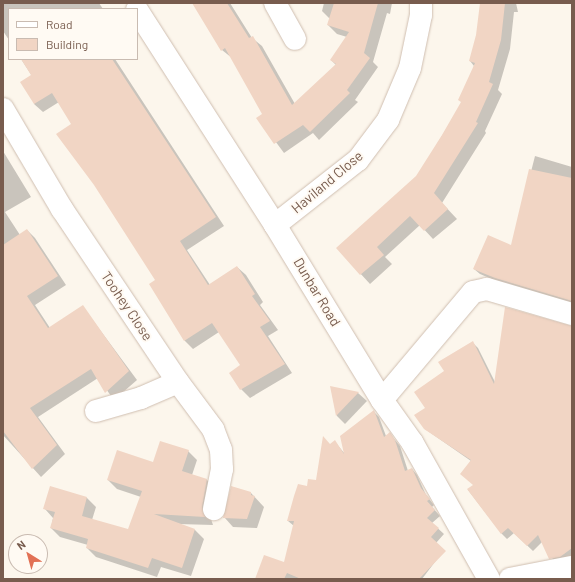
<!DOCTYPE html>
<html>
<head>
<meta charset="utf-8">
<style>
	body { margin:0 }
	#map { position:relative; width:575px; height:582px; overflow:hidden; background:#fcf6ec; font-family:Barlow,sans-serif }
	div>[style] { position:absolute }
	.shadow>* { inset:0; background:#0003 }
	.building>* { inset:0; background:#f1d5c4 }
	.roads { filter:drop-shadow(0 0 1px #cfbeb0) drop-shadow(0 0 1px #cfbeb0) }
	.minor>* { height:22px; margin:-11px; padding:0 11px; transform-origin:11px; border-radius:11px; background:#fff }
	span { translate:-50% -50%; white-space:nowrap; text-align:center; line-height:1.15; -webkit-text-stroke:4px #fffaf3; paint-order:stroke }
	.street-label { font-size:14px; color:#785c4e }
	.frame { position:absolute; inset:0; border:4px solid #785c4e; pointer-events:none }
	.legend { position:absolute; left:8px; top:8px; width:130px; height:52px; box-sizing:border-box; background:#fffaf3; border:1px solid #c9bbb1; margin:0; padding:5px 7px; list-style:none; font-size:12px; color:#785c4e }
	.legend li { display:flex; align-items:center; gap:8px; height:20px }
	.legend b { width:20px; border:1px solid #c9bbb1 }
	.north { position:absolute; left:8px; top:534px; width:40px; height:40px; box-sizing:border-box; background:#fffaf3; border:1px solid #c9bbb1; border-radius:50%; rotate:323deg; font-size:11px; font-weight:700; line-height:16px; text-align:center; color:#785c4e }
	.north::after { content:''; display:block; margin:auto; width:14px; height:18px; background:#e27155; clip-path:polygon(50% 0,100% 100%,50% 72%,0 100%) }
</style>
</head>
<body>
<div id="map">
	<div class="shadow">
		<div style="clip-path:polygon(3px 3px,99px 3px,103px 9px,9px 9px,9px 40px,3px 31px)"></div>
		<div style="clip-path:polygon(194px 3px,230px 3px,252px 38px,262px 46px,295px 104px,336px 65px,331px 60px,347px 37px,337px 34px,328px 25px,330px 19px,322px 11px,324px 3px,392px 3px,390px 14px,387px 13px,373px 62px,378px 67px,355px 100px,358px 102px,319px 140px,313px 133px,284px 153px,258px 118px,263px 114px,232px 58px,222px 50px)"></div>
		<div style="clip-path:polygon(481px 3px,516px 3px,518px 12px,514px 12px,510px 49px,498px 90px,502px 94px,485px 131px,486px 133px,442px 203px,457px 219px,433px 239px,420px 225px,385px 257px,392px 264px,370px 284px,337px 248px,417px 177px,462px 103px,474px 66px,470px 61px,477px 35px)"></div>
		<div style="clip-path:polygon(21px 59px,115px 59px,224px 226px,187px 250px,210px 285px,237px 267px,246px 275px,263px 302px,260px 305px,278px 330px,268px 336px,292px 373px,250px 398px,241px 389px,242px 366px,219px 332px,193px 349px,185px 341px,151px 284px,157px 280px,72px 124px,59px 102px,43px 112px,34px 104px,32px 76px)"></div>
		<div style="clip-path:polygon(3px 151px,31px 197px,5px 212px,20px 235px,27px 230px,35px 238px,66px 285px,35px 305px,50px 328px,83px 307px,137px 380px,114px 400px,98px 378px,38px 417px,65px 454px,41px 477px,3px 435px)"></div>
		<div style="clip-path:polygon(535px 156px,572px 167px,572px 304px,501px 283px,480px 274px,474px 269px,512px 246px)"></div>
		<div style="clip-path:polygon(572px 327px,572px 557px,556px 564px,542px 542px,533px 551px,514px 533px,507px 539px,502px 534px,468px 490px,474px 485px,471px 461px,425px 429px,426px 408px,445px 371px,473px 343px,478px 348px,495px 382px)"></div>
		<div style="clip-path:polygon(331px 387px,358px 393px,367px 401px,345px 424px,337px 416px)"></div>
		<div style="clip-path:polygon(374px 412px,379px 417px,386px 436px,390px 434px,400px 446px,408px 471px,412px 469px,417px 475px,426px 495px,434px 505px,432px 507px,440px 516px,432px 523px,444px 534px,436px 543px,444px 550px,422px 579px,256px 579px,285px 562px,294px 526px,288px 521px,308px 487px,317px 481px,330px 445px,335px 442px,345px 454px)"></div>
		<div style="clip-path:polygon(188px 451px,197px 460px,192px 475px,207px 480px,216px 489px,210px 516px,213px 525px,178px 524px,195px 530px,204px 539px,191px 576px,161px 567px,157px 577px,96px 557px,87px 548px,88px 545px,60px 537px,51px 528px,53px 518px,45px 509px,51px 487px,87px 498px,96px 507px,92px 520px,129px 530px,141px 497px,117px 489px,108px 480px)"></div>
		<div style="clip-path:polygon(251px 493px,264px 507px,257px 528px,233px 527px,224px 517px)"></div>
	</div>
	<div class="building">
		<div style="clip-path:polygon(192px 3px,227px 3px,249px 38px,253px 36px,292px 105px,336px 64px,330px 60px,349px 32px,327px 25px,334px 3px,378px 3px,364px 53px,370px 58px,347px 90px,350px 93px,310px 132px,303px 125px,274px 144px,256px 118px,262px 114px,225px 48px,221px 51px)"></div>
		<div style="clip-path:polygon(480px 3px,505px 3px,501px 40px,489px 82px,493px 84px,476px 122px,478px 123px,434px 193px,448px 209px,424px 231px,410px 216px,377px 247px,384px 255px,360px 275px,336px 248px,416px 176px,442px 135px,461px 102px,458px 100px,475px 63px,469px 61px,476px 35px)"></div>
		<div style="clip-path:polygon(21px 59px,112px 59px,216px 217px,180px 241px,208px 285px,237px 266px,255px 294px,252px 296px,270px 321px,260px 327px,285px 364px,240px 390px,229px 373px,240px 365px,212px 323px,184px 341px,149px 284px,155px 280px,94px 185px,56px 134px,71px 124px,52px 93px,34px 104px,20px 82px,31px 75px)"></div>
		<div style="clip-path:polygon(529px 169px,572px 178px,572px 301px,495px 278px,473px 269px,488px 235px,511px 245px)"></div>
		<div style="clip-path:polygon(27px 229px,58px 276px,27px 296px,48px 328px,83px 305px,129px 371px,105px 393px,91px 369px,30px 408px,57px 445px,32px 469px,3px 431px,3px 245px)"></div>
		<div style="clip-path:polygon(505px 307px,572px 326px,572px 548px,560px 557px,549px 559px,538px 535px,527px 546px,508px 528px,501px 534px,467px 489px,473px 485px,460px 474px,471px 460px,424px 429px,414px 415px,425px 408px,414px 392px,444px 371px,438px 362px,473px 341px,494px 384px)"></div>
		<div style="clip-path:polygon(330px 386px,359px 392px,336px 416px)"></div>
		<div style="clip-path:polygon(374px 410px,384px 437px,390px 432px,395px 440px,405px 471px,412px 468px,421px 488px,430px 499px,427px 501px,435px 510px,427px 518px,439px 528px,431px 537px,446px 551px,419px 579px,301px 579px,287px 573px,284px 579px,255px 579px,264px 555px,284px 562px,294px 521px,287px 521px,294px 496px,298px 484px,307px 486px,308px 479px,316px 480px,323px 436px,330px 444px,335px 440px,344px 454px,340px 436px)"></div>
		<div style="clip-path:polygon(160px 441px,189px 450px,182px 471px,207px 479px,202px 507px,205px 517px,154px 514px,195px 529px,182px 568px,152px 558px,148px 568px,86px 548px,88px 539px,50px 528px,55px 512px,43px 509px,50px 486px,87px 497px,82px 516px,128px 529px,142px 491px,107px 480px,117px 450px,153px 462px)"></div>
		<div style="clip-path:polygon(231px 486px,251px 492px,251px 495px,255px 496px,247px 519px,223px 518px)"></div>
	</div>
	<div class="roads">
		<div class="minor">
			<div style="left:275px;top:3px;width:41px;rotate:60.9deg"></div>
			<div style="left:137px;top:10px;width:255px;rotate:57.3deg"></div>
			<div style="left:275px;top:225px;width:205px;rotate:58.6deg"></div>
			<div style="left:382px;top:400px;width:52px;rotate:54.5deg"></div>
			<div style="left:412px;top:442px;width:157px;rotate:60.7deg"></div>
			<div style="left:3px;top:109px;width:116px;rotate:59.5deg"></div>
			<div style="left:62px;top:209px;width:208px;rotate:56.2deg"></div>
			<div style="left:178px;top:382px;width:59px;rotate:53.3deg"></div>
			<div style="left:213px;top:429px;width:22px;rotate:69deg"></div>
			<div style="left:221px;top:450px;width:19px;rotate:87deg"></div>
			<div style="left:222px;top:469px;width:41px;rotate:101.3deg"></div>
			<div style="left:275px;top:225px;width:105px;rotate:-38.1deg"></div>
			<div style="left:358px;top:160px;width:50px;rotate:-53.1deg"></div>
			<div style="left:388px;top:120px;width:56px;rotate:-67.1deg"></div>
			<div style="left:410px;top:68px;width:54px;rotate:-78.3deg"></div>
			<div style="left:421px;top:15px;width:12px;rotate:-90deg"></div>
			<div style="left:382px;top:400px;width:141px;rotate:-49.9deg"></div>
			<div style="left:473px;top:292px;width:14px;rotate:-12deg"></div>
			<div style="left:487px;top:289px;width:89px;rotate:16.4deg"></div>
			<div style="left:96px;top:411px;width:47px;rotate:-16.1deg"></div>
			<div style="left:141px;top:398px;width:40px;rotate:-23.4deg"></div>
			<div style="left:510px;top:579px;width:63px;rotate:-11deg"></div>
		</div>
	</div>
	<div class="street-label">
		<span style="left:327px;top:182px;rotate:-40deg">Haviland Close</span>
		<span style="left:317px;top:292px;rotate:59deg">Dunbar Road</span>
		<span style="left:127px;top:306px;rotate:56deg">Toohey Close</span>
	</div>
	<div class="frame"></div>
	<ul class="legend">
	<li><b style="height:5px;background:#fff"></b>Road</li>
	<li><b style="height:11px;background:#f1d5c4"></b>Building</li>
	</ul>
	<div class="north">N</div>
</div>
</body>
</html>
